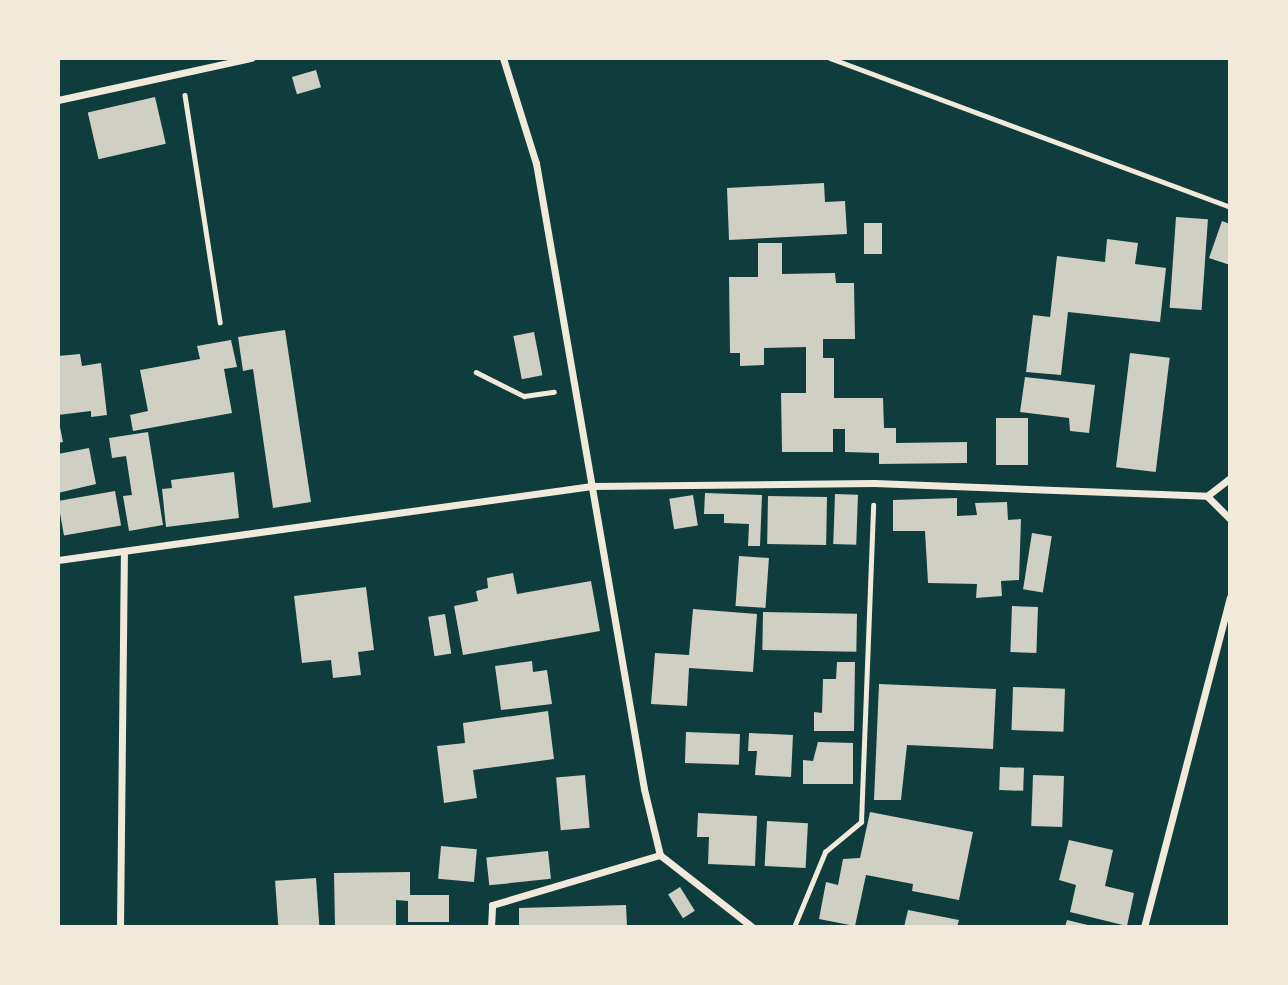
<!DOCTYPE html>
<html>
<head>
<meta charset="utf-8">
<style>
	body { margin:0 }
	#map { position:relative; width:1288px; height:985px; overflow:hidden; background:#0f3d3e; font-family:"Archivo Narrow",sans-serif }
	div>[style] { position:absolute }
	.building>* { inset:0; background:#cfcfc3; transform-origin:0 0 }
	.path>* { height:4.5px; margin:-2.25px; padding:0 2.25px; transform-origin:2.25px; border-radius:2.25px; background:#f1e9da }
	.minor>* { height:7px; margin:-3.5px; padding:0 3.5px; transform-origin:3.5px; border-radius:3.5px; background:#f1e9da }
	span { translate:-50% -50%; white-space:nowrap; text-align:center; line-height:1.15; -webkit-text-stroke:5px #f1e9da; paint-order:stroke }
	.frame { position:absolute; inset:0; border:60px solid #f1e9da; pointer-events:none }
</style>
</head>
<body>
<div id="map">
	<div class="building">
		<div style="left:316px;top:70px;width:18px;height:25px;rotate:74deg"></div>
		<div style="left:155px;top:97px;width:48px;height:69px;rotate:77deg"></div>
		<div style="clip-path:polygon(824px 183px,825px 202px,845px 201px,847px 234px,729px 240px,727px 188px)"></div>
		<div style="left:1176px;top:217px;width:32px;height:91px;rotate:4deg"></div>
		<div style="clip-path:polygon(1222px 221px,1230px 224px,1230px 265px,1209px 258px)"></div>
		<div style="left:882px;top:223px;width:31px;height:18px;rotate:90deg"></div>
		<div style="clip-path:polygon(1107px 239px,1138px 243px,1135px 264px,1166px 268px,1160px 322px,1068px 312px,1061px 375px,1026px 372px,1033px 315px,1050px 317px,1057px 256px,1105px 262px)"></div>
		<div style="clip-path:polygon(758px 243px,782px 243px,782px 274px,835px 273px,836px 283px,854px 283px,855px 339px,823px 339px,823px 358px,834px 358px,834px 398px,883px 398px,884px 428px,896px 428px,896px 443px,967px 442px,967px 463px,879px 464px,879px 453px,845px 452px,845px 429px,833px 429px,833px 452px,782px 452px,781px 393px,806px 393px,806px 347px,764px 348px,764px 365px,740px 366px,740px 353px,730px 353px,729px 277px,758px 277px)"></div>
		<div style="clip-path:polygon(285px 330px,311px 502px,273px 508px,253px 369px,243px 371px,238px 337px)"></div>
		<div style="left:534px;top:332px;width:44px;height:21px;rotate:79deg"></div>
		<div style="clip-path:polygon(231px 340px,237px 367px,224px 369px,232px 413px,133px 431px,130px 415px,148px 411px,140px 370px,200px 359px,197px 346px)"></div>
		<div style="left:1130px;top:353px;width:40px;height:115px;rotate:7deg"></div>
		<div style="clip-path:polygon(80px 354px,82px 366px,101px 363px,107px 415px,91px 417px,91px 411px,58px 415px,58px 356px)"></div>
		<div style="clip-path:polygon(1025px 377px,1095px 385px,1089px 433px,1070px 431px,1069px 418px,1020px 412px)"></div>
		<div style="clip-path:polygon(58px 417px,63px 442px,58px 443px)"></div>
		<div style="left:996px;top:418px;width:32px;height:47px"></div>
		<div style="clip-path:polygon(148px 432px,163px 525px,129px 531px,123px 496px,132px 495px,126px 456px,112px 458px,109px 438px)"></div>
		<div style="clip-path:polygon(89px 448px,96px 484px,58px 493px,58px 454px)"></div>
		<div style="clip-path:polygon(234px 472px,239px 518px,166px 527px,162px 489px,172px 488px,171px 480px)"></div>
		<div style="left:115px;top:491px;width:35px;height:58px;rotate:80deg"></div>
		<div style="clip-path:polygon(705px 493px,762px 495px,760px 546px,748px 546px,749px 524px,724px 523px,724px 514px,704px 514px)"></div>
		<div style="left:835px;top:494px;width:23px;height:50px;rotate:2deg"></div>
		<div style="left:693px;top:495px;width:31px;height:24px;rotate:81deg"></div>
		<div style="left:768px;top:496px;width:59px;height:48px;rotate:1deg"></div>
		<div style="clip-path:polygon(957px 498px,957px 516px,977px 515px,975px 503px,1007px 502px,1008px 520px,1021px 519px,1019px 580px,1001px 581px,1002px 596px,976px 598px,977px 584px,928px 583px,925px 531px,893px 531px,893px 500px)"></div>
		<div style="left:1032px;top:533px;width:20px;height:57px;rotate:9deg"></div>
		<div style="left:739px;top:556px;width:30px;height:50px;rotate:4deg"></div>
		<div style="clip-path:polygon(513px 573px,517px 594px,591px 581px,600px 631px,463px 655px,454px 606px,478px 601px,476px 591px,488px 588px,487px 578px)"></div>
		<div style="clip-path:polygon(366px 587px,374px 650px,358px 652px,361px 675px,333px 678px,331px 660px,302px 663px,294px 596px)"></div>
		<div style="left:1012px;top:606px;width:26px;height:46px;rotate:2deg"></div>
		<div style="clip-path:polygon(693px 609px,757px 614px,753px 672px,689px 668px,687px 706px,651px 704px,655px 653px,689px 655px)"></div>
		<div style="left:763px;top:612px;width:94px;height:38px;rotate:1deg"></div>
		<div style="left:445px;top:614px;width:40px;height:17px;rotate:81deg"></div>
		<div style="clip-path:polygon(532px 661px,533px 672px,547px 670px,552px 704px,501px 710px,495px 666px)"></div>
		<div style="clip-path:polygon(837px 662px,855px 662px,854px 731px,814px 731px,814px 712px,822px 713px,823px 679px,836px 679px)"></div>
		<div style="clip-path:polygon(879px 684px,996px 689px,993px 749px,907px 745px,901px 800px,874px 800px)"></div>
		<div style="left:1013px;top:687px;width:52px;height:43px;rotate:2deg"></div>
		<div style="clip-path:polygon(548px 711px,554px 759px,473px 770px,477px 798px,444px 803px,437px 746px,465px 743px,463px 723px)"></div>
		<div style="left:686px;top:732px;width:54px;height:31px;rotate:2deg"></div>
		<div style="clip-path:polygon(749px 733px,793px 735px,791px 777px,755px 775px,757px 751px,748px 751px)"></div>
		<div style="clip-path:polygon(818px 742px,853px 743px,853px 784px,803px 784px,803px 760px,813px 761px)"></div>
		<div style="left:1000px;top:767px;width:24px;height:23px;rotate:2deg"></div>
		<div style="left:585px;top:775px;width:53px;height:29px;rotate:85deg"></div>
		<div style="left:1033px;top:775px;width:31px;height:51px;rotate:2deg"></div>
		<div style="clip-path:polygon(870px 812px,973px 832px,959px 900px,912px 891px,913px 884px,866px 875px,855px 926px,819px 919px,826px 882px,838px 885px,843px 859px,860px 858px)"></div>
		<div style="clip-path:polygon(698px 813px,757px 816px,755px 866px,708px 864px,709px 837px,697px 837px)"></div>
		<div style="left:767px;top:821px;width:41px;height:45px;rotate:3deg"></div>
		<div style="clip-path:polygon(1069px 840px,1113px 850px,1105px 886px,1134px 893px,1127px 926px,1070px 912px,1076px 885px,1059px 880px)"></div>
		<div style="left:441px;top:846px;width:36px;height:33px;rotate:5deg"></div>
		<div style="left:548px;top:851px;width:28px;height:62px;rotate:84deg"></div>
		<div style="clip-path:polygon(410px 872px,410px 895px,449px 895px,449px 922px,408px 922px,408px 901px,396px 900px,396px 927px,335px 927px,334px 873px)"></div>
		<div style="left:316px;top:878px;width:49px;height:41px;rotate:86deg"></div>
		<div style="left:680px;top:887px;width:28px;height:14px;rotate:58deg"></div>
		<div style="clip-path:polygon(626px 905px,627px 927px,519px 927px,519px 908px)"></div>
		<div style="clip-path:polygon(908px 910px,959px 920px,957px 927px,904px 927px)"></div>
		<div style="clip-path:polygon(1067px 920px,1092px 926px,1092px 927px,1065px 927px)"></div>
	</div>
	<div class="path">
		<div style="left:830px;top:58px;width:427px;rotate:20.4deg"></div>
		<div style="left:185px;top:95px;width:230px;rotate:81.2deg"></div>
		<div style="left:476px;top:372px;width:54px;rotate:26.6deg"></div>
		<div style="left:524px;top:396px;width:30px;rotate:-8deg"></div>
		<div style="left:794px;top:927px;width:81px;rotate:-67.5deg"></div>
		<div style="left:825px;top:852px;width:47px;rotate:-39.8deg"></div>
		<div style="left:861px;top:822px;width:317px;rotate:-87.8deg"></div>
	</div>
	<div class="minor">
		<div style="left:503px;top:58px;width:110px;rotate:72.6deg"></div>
		<div style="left:536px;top:163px;width:635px;rotate:80.21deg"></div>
		<div style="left:644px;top:789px;width:68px;rotate:76.4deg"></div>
		<div style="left:660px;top:855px;width:117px;rotate:38deg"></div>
		<div style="left:58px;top:100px;width:198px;rotate:-12.3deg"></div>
		<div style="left:1207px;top:496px;width:33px;rotate:45deg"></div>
		<div style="left:58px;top:560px;width:539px;rotate:-7.89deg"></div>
		<div style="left:592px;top:486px;width:282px;rotate:-0.6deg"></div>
		<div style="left:874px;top:483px;width:333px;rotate:2.2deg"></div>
		<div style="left:1207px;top:496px;width:29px;rotate:-38deg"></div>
		<div style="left:120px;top:927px;width:376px;rotate:-89.4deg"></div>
		<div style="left:491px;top:927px;width:22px;rotate:-87deg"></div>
		<div style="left:492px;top:905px;width:175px;rotate:-16.6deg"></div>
		<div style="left:1144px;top:927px;width:341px;rotate:-75.4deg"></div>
	</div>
	<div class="frame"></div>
</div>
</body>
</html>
